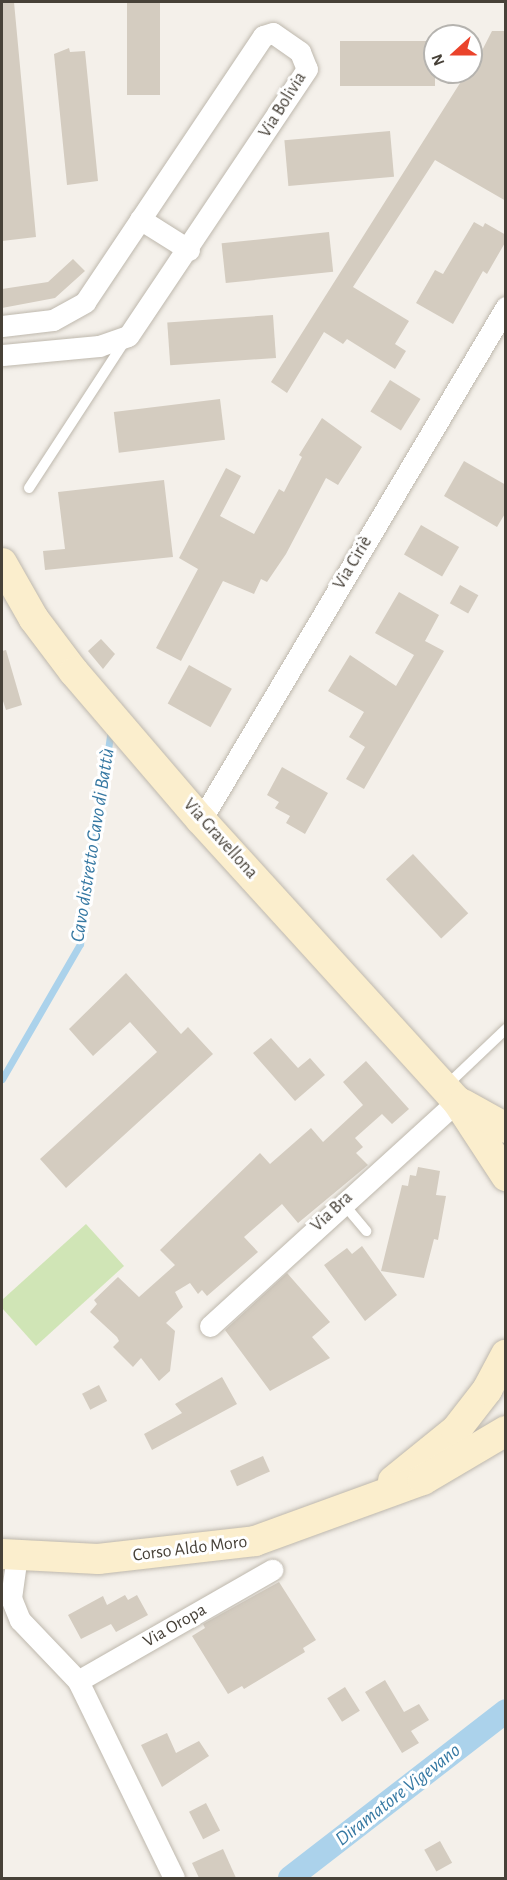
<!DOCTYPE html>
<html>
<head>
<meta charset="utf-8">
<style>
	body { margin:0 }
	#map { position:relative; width:507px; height:1880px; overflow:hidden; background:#f4f0ea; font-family:"Alegreya Sans",sans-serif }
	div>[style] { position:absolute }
	.green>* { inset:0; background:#d0e5b6 }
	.stream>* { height:7px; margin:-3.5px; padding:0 3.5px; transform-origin:3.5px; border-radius:3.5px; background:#abd2eb }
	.canal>* { height:24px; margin:-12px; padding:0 12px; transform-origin:12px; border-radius:12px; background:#abd2eb }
	.building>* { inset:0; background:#d4ccc0; transform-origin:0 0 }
	.roads { filter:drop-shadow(0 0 2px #beb8ad) drop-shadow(0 0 2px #beb8ad) }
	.lane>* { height:10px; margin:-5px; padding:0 5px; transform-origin:5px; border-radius:5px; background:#fff }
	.street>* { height:21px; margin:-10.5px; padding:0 10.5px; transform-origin:10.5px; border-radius:10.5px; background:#fff }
	.secondary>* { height:30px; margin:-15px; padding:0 15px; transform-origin:15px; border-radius:15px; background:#fbeecd }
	span { translate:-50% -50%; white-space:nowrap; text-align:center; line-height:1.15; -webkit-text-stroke:6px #fff; paint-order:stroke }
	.street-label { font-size:18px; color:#474138 }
	.water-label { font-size:20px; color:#3779a3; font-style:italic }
	.frame { position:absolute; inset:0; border:3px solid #474138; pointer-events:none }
	.north { position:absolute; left:423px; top:24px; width:60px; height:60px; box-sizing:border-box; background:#fff; border:2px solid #b5b3af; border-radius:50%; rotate:249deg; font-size:16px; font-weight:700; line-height:24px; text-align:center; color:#474138 }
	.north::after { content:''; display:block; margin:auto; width:21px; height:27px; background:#ea432b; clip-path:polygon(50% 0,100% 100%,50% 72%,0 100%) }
</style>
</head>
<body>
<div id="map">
	<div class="green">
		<div style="clip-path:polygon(86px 1224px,124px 1266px,36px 1346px,2px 1308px,2px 1300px)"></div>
	</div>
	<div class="stream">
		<div style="left:2px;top:1079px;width:156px;rotate:-60deg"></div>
		<div style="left:80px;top:944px;width:211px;rotate:-81.8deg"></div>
	</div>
	<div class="canal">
		<div style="left:290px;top:1878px;width:273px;rotate:-37.7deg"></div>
	</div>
	<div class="building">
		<div style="clip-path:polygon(14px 2px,36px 237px,2px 241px,2px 3px)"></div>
		<div style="left:127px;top:2px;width:33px;height:93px"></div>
		<div style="clip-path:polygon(492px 31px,506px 31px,506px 201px,435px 160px,353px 287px,409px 321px,395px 344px,406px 351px,395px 369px,347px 339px,343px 344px,324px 332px,287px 393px,271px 382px,467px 72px,471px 72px)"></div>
		<div style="left:435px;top:41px;width:45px;height:95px;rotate:90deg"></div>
		<div style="clip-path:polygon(69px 48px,70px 52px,85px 51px,98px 181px,67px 185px,54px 54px)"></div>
		<div style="left:390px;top:131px;width:46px;height:106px;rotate:85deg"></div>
		<div style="clip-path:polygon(474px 222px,483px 227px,485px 223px,506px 235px,506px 241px,487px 274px,483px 271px,453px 324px,416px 303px,435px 270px,443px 274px)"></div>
		<div style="left:329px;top:232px;width:40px;height:108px;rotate:84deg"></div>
		<div style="clip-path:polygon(73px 259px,85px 271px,55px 298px,2px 308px,2px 289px,48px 282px)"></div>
		<div style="left:273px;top:315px;width:43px;height:106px;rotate:86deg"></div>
		<div style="left:390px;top:380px;width:36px;height:37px;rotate:32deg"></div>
		<div style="left:220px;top:399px;width:41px;height:107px;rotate:83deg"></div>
		<div style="clip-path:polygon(322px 418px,362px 447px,338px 485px,326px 478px,286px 554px,267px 582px,261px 579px,254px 594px,223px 581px,181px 661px,156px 648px,198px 569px,179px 558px,226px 468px,241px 476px,220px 516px,254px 534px,279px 489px,284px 492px,302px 457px,299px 455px)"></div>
		<div style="clip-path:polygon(464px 461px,506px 485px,506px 512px,497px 527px,444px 496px)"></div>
		<div style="clip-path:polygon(164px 480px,173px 557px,45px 570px,43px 551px,65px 549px,58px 492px)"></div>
		<div style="left:421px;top:525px;width:44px;height:34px;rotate:30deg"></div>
		<div style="left:460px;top:585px;width:21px;height:21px;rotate:29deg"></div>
		<div style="clip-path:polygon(399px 592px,439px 615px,425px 641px,444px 651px,364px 789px,346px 779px,365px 747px,349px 737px,364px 712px,328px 691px,350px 655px,396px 686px,414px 655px,375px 633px)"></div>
		<div style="clip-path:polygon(101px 639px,115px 654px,103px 669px,88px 651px)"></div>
		<div style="clip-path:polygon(6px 650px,22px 705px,6px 710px,2px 698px,2px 651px)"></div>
		<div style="left:189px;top:665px;width:49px;height:44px;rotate:29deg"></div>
		<div style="clip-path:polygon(282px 767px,328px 793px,305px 834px,286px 823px,290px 816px,275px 808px,279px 802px,267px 795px)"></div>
		<div style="left:413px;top:854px;width:81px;height:37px;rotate:47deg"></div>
		<div style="clip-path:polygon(126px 973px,181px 1034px,188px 1027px,213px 1054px,66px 1188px,40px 1159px,157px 1052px,130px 1022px,93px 1056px,69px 1029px)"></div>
		<div style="clip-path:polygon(271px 1038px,298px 1068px,310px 1058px,325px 1075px,295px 1101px,253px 1053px)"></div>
		<div style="clip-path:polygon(366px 1061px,409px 1109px,392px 1124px,382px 1114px,355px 1138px,363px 1147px,356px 1153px,368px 1165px,298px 1223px,282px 1204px,244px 1237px,258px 1252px,207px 1296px,202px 1290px,198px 1294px,190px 1283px,175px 1292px,183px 1307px,166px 1323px,175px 1331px,170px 1371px,159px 1381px,141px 1358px,133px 1367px,113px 1347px,119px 1341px,117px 1337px,90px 1312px,97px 1304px,94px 1300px,118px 1277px,139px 1297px,175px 1265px,160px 1250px,260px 1153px,270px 1164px,311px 1128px,323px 1142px,363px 1105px,343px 1082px)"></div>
		<div style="clip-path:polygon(418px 1167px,440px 1171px,436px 1195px,446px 1196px,438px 1240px,434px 1239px,424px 1278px,381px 1271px,402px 1185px,408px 1186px,410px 1175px,416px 1176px)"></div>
		<div style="clip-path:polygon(362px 1246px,397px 1295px,365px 1321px,324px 1265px,347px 1248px,352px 1254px)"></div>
		<div style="clip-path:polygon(287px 1273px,330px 1322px,312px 1337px,330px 1358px,270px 1391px,225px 1330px)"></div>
		<div style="clip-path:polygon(222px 1377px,237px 1404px,152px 1450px,144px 1434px,182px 1413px,175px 1404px)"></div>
		<div style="left:99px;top:1385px;width:18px;height:19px;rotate:63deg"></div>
		<div style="left:263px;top:1456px;width:17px;height:36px;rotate:66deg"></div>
		<div style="clip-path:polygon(279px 1582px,316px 1640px,303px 1648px,305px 1652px,244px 1689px,242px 1686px,228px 1694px,192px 1636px,205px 1628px,203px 1624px)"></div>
		<div style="clip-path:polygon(125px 1595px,128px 1600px,137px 1595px,148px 1615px,116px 1632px,111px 1624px,81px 1639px,68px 1615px,103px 1596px,107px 1605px)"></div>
		<div style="clip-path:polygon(385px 1680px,404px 1712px,419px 1704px,429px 1720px,411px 1731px,419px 1743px,402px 1753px,365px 1692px)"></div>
		<div style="left:345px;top:1687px;width:28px;height:21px;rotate:58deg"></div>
		<div style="clip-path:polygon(167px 1733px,176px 1753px,199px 1741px,209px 1756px,162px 1787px,141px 1745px)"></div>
		<div style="left:206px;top:1803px;width:31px;height:19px;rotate:63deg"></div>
		<div style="left:440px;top:1841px;width:25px;height:18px;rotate:61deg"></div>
		<div style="clip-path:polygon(223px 1849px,236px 1878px,199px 1878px,192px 1863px)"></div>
	</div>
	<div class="roads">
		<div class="lane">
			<div style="left:29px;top:488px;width:178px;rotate:-56.9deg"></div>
			<div style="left:445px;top:1087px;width:84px;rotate:-43.6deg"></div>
			<div style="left:342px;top:1202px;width:38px;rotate:50deg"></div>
		</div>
		<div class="street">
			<div style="left:140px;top:219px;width:58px;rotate:32.3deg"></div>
			<div style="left:2px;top:326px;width:51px;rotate:-6.7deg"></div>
			<div style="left:53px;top:320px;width:37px;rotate:-29deg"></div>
			<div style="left:85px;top:302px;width:320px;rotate:-56.2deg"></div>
			<div style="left:263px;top:36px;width:10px;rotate:-17deg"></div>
			<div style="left:273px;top:33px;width:33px;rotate:35deg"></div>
			<div style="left:300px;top:52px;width:18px;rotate:68deg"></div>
			<div style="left:307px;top:69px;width:321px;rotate:123.8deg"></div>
			<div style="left:128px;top:336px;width:31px;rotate:161deg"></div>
			<div style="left:99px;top:346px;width:97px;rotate:174.7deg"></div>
			<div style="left:201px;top:820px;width:597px;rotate:-59.27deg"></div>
			<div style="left:210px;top:1326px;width:334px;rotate:-42.3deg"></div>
			<div style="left:17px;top:1555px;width:43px;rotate:97.9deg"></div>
			<div style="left:11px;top:1598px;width:24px;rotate:68deg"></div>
			<div style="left:20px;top:1620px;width:84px;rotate:46.4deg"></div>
			<div style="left:78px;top:1681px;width:219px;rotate:64deg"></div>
			<div style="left:78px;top:1681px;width:224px;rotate:-29.8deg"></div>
		</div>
		<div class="secondary">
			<div style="left:2px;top:563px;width:64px;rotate:60.3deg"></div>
			<div style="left:34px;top:619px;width:66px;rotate:53deg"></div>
			<div style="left:74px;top:672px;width:195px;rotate:49.4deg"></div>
			<div style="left:201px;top:820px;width:380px;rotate:47.7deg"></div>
			<div style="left:457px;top:1101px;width:90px;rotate:56.8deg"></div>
			<div style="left:463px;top:1104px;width:49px;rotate:29.2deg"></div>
			<div style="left:393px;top:1481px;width:81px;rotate:-39deg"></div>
			<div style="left:456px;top:1430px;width:51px;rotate:-52.2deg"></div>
			<div style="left:487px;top:1390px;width:40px;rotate:-62deg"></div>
			<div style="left:2px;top:1554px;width:96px;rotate:3deg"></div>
			<div style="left:98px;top:1559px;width:158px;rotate:-6.5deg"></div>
			<div style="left:255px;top:1541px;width:179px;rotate:-20deg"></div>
			<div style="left:423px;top:1480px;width:96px;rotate:-30.6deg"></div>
		</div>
	</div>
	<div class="street-label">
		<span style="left:283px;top:105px;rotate:-58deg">Via Bolivia</span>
		<span style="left:353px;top:563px;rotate:-59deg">Via Ciriè</span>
		<span style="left:220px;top:839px;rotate:48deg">Via Gravellona</span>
		<span style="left:332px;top:1212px;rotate:-43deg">Via Bra</span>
		<span style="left:190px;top:1549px;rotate:-7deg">Corso Aldo Moro</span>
		<span style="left:175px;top:1626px;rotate:-30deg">Via Oropa</span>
	</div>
	<div class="water-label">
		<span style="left:93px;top:845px;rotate:-81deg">Cavo distretto Cavo di Battù</span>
		<span style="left:398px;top:1795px;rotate:-38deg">Diramatore Vigevano</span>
	</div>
	<div class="frame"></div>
	<div class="north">N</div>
</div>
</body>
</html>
